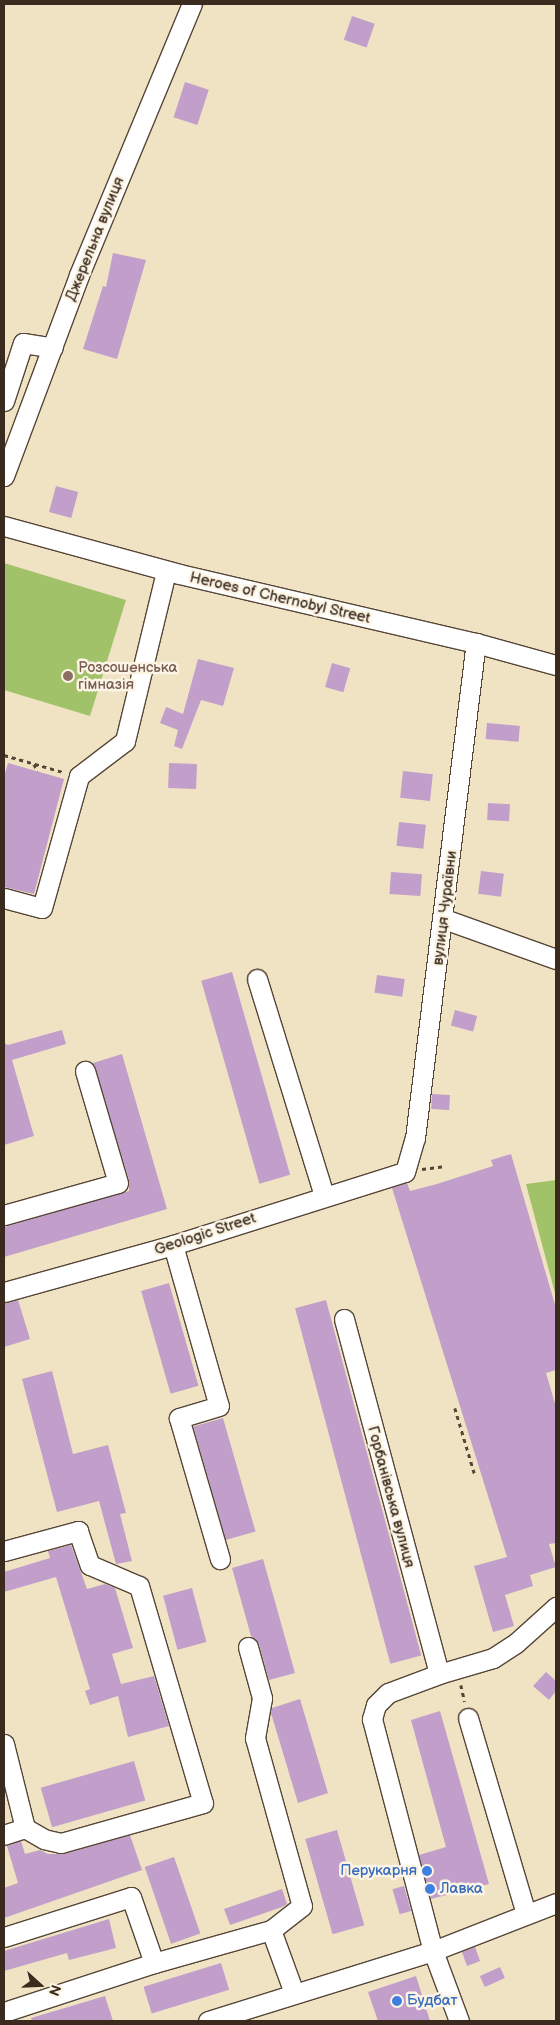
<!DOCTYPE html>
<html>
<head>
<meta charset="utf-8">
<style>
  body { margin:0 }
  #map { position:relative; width:560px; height:2025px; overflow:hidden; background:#f0e3c4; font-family:"Balsamiq Sans",sans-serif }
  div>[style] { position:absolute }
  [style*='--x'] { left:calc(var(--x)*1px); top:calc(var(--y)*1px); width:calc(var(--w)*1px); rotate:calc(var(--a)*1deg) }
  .green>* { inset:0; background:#a2c26a }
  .building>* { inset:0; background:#c19fca; transform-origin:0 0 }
  .path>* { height:2.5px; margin-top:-1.25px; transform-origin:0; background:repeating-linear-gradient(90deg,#564637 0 4px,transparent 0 8px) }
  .roads { filter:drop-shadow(1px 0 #564637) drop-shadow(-1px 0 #564637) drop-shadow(0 1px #564637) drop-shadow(0 -1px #564637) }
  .minor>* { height:19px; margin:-9.5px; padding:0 9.5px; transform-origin:9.5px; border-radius:9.5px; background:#fff }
  .dots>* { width:14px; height:14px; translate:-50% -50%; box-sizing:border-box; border:2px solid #fcf5e5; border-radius:50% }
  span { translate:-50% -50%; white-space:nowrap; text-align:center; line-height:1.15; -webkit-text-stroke:5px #fcf5e5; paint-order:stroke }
  .street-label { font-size:15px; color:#3b2a1e }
  .education-label { font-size:15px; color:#785e54 }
  .left { translate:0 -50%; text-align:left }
  .shop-label { font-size:15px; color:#366cbe }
  .right { translate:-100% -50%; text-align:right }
  .frame { position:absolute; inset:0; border:5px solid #3b2a1e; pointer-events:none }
  .north { position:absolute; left:15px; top:1960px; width:50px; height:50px; -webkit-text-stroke:4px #fcf5e5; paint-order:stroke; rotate:110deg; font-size:14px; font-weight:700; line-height:20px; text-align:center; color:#3b2a1e }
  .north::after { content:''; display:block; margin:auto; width:18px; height:22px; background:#3b2a1e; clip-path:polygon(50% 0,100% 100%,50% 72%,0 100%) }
</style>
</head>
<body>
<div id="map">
  <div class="green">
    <i style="clip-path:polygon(4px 563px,126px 600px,90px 716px,4px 690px)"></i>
    <i style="clip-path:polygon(556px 1180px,556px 1297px,526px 1184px)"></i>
  </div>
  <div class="building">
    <i style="left:352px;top:16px;width:24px;height:25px;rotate:19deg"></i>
    <i style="left:185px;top:82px;width:25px;height:37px;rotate:18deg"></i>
    <i style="clip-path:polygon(113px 253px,146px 260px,117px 359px,83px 349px,103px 286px,106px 287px)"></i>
    <i style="left:56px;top:486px;width:23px;height:27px;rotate:15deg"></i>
    <i style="clip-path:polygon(198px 659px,234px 668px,223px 706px,201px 700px,182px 749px,174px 746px,178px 730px,160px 723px,166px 707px,183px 714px)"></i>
    <i style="left:332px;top:663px;width:19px;height:25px;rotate:16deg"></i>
    <i style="left:487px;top:723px;width:33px;height:16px;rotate:5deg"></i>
    <i style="clip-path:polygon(8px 763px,64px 779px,34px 894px,4px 887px,4px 777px)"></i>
    <i style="left:169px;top:763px;width:28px;height:25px;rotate:2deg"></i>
    <i style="left:403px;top:771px;width:30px;height:27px;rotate:6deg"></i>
    <i style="left:488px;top:803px;width:22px;height:17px;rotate:3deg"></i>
    <i style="left:399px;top:822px;width:27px;height:24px;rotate:6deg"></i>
    <i style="left:481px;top:871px;width:23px;height:23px;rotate:7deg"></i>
    <i style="left:391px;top:872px;width:31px;height:22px;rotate:4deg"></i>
    <i style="left:232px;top:972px;width:211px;height:32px;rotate:74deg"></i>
    <i style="left:377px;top:975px;width:28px;height:18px;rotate:8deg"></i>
    <i style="left:455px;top:1010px;width:23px;height:16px;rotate:15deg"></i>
    <i style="clip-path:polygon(62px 1030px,66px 1044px,12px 1060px,34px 1136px,4px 1145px,4px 1043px,8px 1045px)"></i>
    <i style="clip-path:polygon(122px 1054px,167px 1209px,4px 1257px,4px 1227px,129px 1191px,129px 1180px,93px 1063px)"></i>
    <i style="left:432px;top:1094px;width:18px;height:15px;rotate:3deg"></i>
    <i style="clip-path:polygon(511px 1154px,556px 1308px,556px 1370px,546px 1373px,556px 1407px,556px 1543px,549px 1544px,556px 1567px,530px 1575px,533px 1586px,505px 1595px,514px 1626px,493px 1632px,474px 1566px,507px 1557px,392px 1188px,407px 1183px,410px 1191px,437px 1184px,493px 1166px,491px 1160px)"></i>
    <i style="left:169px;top:1283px;width:107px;height:29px;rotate:74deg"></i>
    <i style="clip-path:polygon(18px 1300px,30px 1339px,4px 1347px,4px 1304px)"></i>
    <i style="left:326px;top:1300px;width:368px;height:32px;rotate:75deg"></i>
    <i style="clip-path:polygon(52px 1371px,73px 1454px,108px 1445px,126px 1513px,120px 1514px,132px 1561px,116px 1564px,99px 1501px,57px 1512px,22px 1379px)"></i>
    <i style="left:223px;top:1418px;width:118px;height:31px;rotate:74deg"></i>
    <i style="clip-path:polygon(71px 1545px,87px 1589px,105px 1584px,115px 1588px,133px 1648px,112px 1654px,121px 1684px,154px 1676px,169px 1726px,128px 1737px,118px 1696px,90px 1705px,85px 1691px,90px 1689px,56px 1577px,4px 1592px,4px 1572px,50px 1558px,48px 1551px)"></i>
    <i style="clip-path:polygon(263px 1559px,295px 1673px,269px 1680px,259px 1644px,251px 1636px,232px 1568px)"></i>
    <i style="left:192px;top:1588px;width:56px;height:30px;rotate:75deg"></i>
    <i style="clip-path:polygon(546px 1672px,556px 1681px,556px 1691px,549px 1700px,533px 1686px)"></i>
    <i style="clip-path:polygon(300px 1699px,328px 1793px,298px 1803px,271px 1713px,272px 1708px)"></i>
    <i style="clip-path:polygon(440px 1711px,489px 1884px,431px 1899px,419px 1855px,446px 1847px,411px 1720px)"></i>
    <i style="left:134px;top:1761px;width:41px;height:97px;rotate:74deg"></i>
    <i style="left:337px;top:1830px;width:99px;height:33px;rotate:74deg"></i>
    <i style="clip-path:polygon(130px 1835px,142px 1870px,4px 1918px,4px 1888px,18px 1883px,7px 1846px,21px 1841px,25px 1854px,40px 1850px,48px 1854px,64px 1854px)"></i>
    <i style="left:174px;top:1857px;width:81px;height:31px;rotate:71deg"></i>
    <i style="left:404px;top:1886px;width:26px;height:12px;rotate:74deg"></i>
    <i style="clip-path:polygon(282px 1889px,287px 1904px,282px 1907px,230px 1925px,224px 1909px)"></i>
    <i style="clip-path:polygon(109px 1919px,116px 1948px,69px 1960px,67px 1953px,4px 1971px,4px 1951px)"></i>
    <i style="left:475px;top:1947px;width:15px;height:14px;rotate:70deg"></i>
    <i style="left:221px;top:1963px;width:28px;height:81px;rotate:73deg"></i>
    <i style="left:500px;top:1967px;width:12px;height:22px;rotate:66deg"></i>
    <i style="clip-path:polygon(416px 1976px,430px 2021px,378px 2021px,368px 1992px)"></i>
    <i style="clip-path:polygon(105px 1996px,113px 2021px,32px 2021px,31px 2018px)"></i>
  </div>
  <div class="path">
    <i style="--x:4;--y:755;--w:61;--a:16.1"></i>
    <i style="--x:34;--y:764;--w:8;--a:60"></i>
    <i style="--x:422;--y:1169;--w:24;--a:-7"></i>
    <i style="--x:455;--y:1408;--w:70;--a:73.4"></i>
    <i style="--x:461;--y:1685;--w:17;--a:77"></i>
  </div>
  <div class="roads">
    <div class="minor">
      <i style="--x:4;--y:401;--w:61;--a:-71.9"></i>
      <i style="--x:23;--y:343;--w:30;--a:9"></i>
      <i style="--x:4;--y:476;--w:215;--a:-69.5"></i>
      <i style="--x:79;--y:275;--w:294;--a:-67.4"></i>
      <i style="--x:4;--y:526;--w:181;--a:15.3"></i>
      <i style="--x:179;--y:574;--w:305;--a:13.1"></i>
      <i style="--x:476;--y:643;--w:83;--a:15.4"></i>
      <i style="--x:4;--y:898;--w:39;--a:15"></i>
      <i style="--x:42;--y:908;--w:137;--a:-74.3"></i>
      <i style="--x:79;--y:776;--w:58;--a:-37.3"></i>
      <i style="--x:125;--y:741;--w:175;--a:-76.4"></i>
      <i style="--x:444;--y:919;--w:119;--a:19.7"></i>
      <i style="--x:257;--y:979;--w:227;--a:72.8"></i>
      <i style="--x:4;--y:1215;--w:118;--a:-15.7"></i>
      <i style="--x:118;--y:1183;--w:117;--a:-106.4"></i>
      <i style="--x:173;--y:1245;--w:167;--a:74.1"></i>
      <i style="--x:219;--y:1406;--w:42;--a:163.3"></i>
      <i style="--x:179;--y:1418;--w:147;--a:73.8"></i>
      <i style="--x:4;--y:1292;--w:175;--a:-15.5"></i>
      <i style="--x:173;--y:1245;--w:243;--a:-17.5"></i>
      <i style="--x:405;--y:1172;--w:35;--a:-74"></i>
      <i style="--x:415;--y:1138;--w:499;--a:-83"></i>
      <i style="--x:344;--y:1319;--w:367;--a:75"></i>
      <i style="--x:439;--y:1674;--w:54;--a:159.6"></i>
      <i style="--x:388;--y:1693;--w:17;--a:135"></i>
      <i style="--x:376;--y:1705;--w:15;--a:106"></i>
      <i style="--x:372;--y:1719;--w:240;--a:75.3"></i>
      <i style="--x:433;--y:1951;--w:75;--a:69.6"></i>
      <i style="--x:4;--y:1551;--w:77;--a:-15.1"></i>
      <i style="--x:78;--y:1531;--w:36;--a:71"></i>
      <i style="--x:90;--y:1565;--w:53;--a:23.2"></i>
      <i style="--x:139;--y:1586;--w:226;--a:73.6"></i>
      <i style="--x:203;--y:1803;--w:148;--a:164.3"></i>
      <i style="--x:61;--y:1843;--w:17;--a:-167"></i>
      <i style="--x:44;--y:1839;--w:22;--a:-150"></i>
      <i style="--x:248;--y:1647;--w:53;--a:74.6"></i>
      <i style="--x:262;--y:1698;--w:41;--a:99.9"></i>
      <i style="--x:255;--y:1738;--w:174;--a:74.4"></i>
      <i style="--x:302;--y:1906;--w:39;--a:142"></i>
      <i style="--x:271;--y:1930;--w:67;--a:69.9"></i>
      <i style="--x:439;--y:1674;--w:56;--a:-16.5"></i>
      <i style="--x:493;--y:1658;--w:27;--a:-33"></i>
      <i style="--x:516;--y:1643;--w:54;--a:-42"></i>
      <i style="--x:468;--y:1718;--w:204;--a:73.5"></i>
      <i style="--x:4;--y:1744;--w:87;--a:76"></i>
      <i style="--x:25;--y:1828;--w:22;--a:162"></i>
      <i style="--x:4;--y:1937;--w:133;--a:-17.5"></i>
      <i style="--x:131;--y:1897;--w:70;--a:70.8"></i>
      <i style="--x:4;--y:2012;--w:158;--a:-18.1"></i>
      <i style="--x:154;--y:1963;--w:122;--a:-15.8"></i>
      <i style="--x:208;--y:2021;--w:236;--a:-17.3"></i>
      <i style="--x:433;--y:1951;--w:132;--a:-21.3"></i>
    </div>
  </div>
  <div class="dots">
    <i style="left:68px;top:676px;background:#8d6e63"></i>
    <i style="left:427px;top:1871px;background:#3f7fe0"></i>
    <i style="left:430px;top:1889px;background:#3f7fe0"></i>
    <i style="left:397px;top:2001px;background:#3f7fe0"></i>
  </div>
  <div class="street-label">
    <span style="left:95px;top:239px;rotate:-68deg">Джерельна вулиця</span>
    <span style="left:280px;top:598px;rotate:13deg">Heroes of Chernobyl Street</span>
    <span style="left:445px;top:908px;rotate:-83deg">вулиця Чураївни</span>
    <span style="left:205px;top:1234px;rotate:-18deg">Geologic Street</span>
    <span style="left:391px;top:1497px;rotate:75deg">Горбанівська вулиця</span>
  </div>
  <div class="education-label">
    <span class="left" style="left:78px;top:676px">Розсошенська<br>гімназія</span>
  </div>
  <div class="shop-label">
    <span class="right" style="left:417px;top:1871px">Перукарня</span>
    <span class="left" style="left:440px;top:1889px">Лавка</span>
    <span class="left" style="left:407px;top:2001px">Будбат</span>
  </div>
  <div class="frame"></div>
  <div class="north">N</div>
</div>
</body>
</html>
